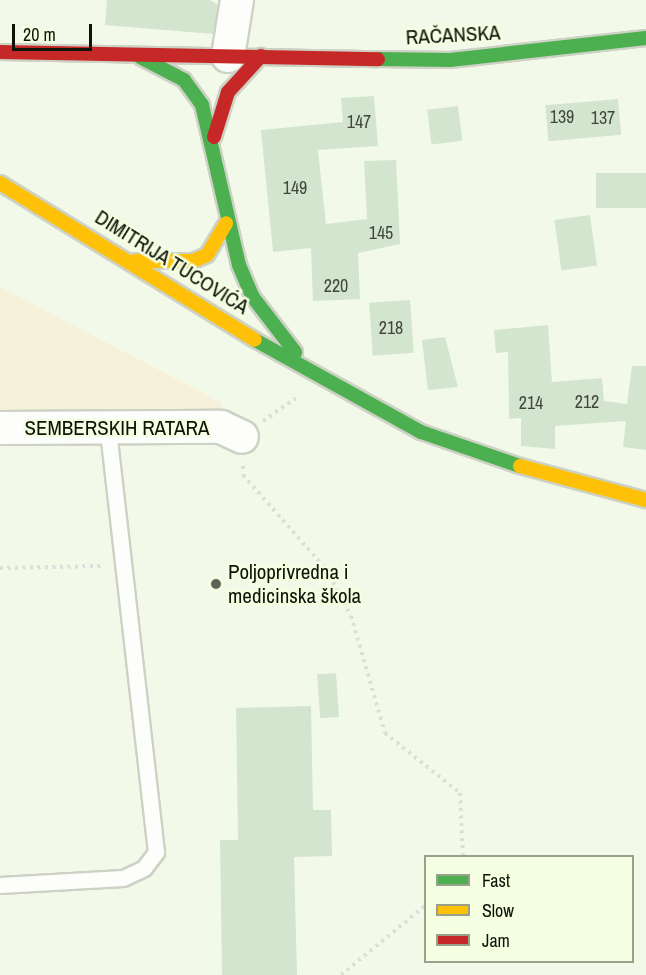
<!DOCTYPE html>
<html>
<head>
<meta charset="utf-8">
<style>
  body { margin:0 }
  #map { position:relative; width:646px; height:975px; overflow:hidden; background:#f3f9e8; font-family:"Archivo Narrow",sans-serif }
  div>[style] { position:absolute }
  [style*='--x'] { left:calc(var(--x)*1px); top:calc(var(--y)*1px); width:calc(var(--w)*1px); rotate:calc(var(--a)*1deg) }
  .green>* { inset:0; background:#f6f1da }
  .building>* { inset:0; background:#d4e5cf; transform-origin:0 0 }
  .path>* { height:4px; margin-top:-2px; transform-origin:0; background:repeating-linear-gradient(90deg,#dcded9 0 3px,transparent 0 7.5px) }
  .roads { filter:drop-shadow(2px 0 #cdd2c4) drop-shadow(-2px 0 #cdd2c4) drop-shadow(0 2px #cdd2c4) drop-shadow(0 -2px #cdd2c4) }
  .lane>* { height:15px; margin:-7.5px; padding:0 7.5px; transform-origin:7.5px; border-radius:7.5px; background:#fdfefc }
  .street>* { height:32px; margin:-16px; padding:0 16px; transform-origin:16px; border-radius:16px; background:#fdfefc }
  .fast>* { height:14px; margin:-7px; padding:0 7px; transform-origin:7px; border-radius:7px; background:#4caf50 }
  .slow>* { height:14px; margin:-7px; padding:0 7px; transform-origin:7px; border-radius:7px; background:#ffc107 }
  .jam>* { height:14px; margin:-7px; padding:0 7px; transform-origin:7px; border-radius:7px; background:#c62828 }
  .dots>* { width:16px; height:16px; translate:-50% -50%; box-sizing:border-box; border:3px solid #f4ffe2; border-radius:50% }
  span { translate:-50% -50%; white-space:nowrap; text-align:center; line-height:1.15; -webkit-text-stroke:5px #f4ffe2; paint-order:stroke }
  .number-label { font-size:18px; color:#41483a }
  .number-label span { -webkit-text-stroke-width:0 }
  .street-label { font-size:21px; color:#101408 }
  .poi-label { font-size:21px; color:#101408 }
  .left { translate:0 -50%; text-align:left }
  .legend { position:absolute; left:424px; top:855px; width:210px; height:108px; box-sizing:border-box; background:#f4ffe2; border:2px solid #99a18b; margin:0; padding:8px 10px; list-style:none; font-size:18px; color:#101408 }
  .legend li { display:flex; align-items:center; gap:12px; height:30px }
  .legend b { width:30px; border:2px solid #99a18b }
  .scale { position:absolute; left:12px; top:24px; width:80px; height:27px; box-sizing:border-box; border:3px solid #101408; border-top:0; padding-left:8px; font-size:18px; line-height:21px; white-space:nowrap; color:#101408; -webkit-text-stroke:4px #f4ffe2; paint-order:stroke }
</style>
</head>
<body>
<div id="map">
  <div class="green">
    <i style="clip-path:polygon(0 287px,222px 403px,214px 442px,0 444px)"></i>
  </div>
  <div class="building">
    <i style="clip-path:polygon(107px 0,210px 0,218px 5px,213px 34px,105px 25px)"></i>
    <i style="clip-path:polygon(374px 96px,378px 146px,318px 150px,326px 224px,367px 219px,364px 161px,396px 160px,400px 244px,358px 253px,360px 299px,313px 301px,311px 248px,273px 252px,261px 130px,343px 122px,341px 98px)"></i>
    <i style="left:618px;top:99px;width:36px;height:73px;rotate:85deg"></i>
    <i style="left:458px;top:106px;width:35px;height:31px;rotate:83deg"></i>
    <i style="left:646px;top:173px;width:35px;height:50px;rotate:90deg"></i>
    <i style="left:590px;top:215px;width:51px;height:36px;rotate:82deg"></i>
    <i style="left:410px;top:300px;width:53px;height:41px;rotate:86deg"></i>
    <i style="clip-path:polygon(548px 325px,552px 382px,602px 378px,604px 401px,627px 404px,632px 366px,646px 366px,646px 450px,623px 447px,626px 421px,555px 426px,555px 449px,521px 446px,521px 418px,509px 419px,508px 352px,496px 353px,494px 330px)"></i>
    <i style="clip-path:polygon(445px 337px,458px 387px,428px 390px,422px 340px)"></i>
    <i style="left:336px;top:673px;width:44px;height:19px;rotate:86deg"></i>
    <i style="clip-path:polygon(311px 706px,313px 810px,331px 810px,332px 856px,294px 857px,297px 975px,222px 975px,220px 840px,238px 840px,236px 708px)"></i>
  </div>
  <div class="path">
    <i style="--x:263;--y:421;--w:40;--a:-34.9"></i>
    <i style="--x:243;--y:466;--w:9;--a:90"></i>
    <i style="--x:243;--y:475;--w:125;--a:48.6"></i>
    <i style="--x:326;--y:569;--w:53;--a:62"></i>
    <i style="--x:351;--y:616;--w:122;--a:73.8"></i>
    <i style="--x:385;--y:733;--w:96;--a:38.7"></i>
    <i style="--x:460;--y:793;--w:63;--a:87.3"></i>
    <i style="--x:0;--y:568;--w:104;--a:-1.1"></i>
    <i style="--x:341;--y:975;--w:110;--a:-39.5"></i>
  </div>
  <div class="roads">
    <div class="lane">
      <i style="--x:0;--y:885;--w:123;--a:-3.3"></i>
      <i style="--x:123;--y:878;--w:23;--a:-25"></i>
      <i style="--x:144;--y:868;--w:20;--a:-53"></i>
      <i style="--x:156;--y:852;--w:426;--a:-96.5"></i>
    </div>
    <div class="street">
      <i style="--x:228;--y:56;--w:57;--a:-80.9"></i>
      <i style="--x:0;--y:428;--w:221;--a:-0.3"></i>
      <i style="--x:221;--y:427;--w:23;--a:25"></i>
    </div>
    <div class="fast">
      <i style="--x:140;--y:57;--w:50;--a:27.6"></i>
      <i style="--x:184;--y:80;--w:31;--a:54"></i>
      <i style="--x:202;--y:105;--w:164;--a:77"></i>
      <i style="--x:239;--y:265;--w:34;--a:67"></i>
      <i style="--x:252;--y:296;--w:71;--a:52.5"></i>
      <i style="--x:378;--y:59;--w:72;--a:0.8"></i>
      <i style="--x:450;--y:60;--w:197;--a:-6.4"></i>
      <i style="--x:255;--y:340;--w:190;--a:29"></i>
      <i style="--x:421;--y:432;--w:105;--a:19"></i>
    </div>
    <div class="slow">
      <i style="--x:0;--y:183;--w:299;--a:31.6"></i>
      <i style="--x:135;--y:261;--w:58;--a:0"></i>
      <i style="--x:193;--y:261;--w:15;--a:-23"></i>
      <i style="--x:207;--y:255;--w:37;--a:-59"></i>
      <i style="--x:520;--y:466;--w:131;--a:15.1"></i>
    </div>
    <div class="jam">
      <i style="--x:0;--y:52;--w:378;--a:1.1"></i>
      <i style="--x:214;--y:137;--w:47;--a:-72.7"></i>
      <i style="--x:228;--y:92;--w:49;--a:-47.5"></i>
    </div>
  </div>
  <div class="dots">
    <i style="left:216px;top:584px;background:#5f6456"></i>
  </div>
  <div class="number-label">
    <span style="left:562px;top:117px">139</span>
    <span style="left:603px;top:118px">137</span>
    <span style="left:359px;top:122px">147</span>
    <span style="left:295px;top:188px">149</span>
    <span style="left:381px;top:233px">145</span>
    <span style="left:336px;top:286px">220</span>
    <span style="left:391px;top:328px">218</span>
    <span style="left:587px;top:402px">212</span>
    <span style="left:531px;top:403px">214</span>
  </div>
  <div class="street-label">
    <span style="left:453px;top:35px;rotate:-3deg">RAČANSKA</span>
    <span style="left:172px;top:262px;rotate:32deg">DIMITRIJA TUCOVIĆA</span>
    <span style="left:117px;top:428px">SEMBERSKIH RATARA</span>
  </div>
  <div class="poi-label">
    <span class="left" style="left:228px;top:584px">Poljoprivredna i<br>medicinska škola</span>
  </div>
  <ul class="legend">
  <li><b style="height:8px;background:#4caf50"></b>Fast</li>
  <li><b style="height:8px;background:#ffc107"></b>Slow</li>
  <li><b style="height:8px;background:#c62828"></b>Jam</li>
  </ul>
  <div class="scale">20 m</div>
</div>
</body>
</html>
